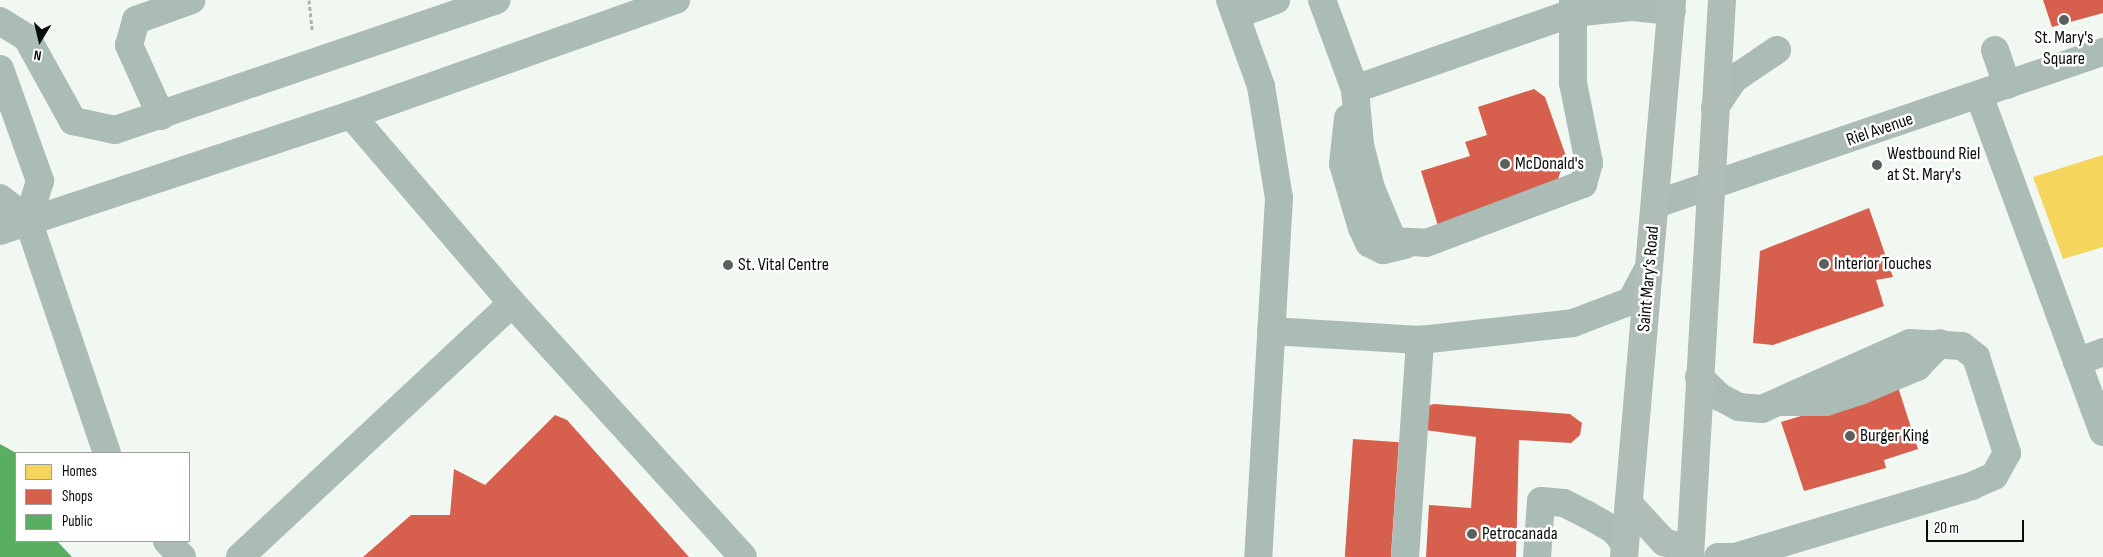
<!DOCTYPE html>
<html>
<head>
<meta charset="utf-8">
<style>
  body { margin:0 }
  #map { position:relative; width:2103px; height:557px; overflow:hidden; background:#f1f7f1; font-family:"Sofia Sans Condensed",sans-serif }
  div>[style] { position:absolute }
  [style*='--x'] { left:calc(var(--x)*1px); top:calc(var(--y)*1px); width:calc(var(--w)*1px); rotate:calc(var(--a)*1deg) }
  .homes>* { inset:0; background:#f6d55c }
  .shops>* { inset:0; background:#d6604d; transform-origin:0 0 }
  .public>* { inset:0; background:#5aae61 }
  .path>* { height:3px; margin-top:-1.5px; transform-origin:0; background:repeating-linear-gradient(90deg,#abb6b0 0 4px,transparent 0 6.5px) }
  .minor>* { height:28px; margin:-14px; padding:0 14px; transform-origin:14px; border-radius:14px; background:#abbbb5 }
  .major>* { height:28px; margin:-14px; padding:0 14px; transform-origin:14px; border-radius:14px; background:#b0bdb7 }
  .dots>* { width:14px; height:14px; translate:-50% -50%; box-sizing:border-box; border:2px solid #fff; border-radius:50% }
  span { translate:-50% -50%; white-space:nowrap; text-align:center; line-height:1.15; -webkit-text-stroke:5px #fff; paint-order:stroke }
  .poi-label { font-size:18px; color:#0a0e0b }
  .left { translate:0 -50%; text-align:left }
  .street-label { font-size:18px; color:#0a0e0b }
  .legend { position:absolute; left:15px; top:452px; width:175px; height:90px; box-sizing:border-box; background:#fff; border:1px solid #9d9f9d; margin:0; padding:6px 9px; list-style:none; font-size:15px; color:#0a0e0b }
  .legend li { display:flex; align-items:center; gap:10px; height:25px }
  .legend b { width:25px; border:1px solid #9d9f9d }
  .north { position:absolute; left:15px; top:15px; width:50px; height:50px; -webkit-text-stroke:4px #fff; paint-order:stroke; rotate:189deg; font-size:14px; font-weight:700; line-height:20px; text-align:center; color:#0a0e0b }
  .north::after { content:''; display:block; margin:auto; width:18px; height:22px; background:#0a0e0b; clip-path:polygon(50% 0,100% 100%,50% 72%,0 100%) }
  .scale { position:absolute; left:1926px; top:520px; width:98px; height:22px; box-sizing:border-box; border:2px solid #0a0e0b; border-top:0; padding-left:6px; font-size:15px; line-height:18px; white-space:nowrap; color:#0a0e0b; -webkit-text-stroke:4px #fff; paint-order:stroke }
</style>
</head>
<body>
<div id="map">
  <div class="homes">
    <i style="clip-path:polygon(2103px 155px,2103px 247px,2063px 259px,2033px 177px)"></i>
  </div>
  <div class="shops">
    <i style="clip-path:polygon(2043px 0,2103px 0,2103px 13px,2052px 27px)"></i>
    <i style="clip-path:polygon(1534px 89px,1545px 97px,1566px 156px,1556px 185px,1439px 229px,1421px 171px,1470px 156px,1465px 142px,1487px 135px,1478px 107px)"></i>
    <i style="clip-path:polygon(1869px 208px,1893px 277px,1876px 280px,1884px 306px,1773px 345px,1753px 343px,1760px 251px)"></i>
    <i style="clip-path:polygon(1898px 387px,1918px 449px,1884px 460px,1886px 468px,1804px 491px,1781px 422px)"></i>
    <i style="clip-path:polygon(1434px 404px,1570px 414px,1582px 423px,1580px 435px,1571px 443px,1519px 440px,1516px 557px,1426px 557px,1429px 505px,1471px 508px,1476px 437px,1425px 430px,1427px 406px)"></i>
    <i style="clip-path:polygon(555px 415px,567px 420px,689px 557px,363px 557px,411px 515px,450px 515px,454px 469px,485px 485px)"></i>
    <i style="left:1353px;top:439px;width:46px;height:118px;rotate:4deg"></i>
  </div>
  <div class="public">
    <i style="clip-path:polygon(0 444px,16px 453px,16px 541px,57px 541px,72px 557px,0 557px)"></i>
  </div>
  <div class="path">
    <i style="--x:309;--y:0;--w:30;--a:84"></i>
  </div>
  <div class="minor">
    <i style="--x:1230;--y:0;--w:91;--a:70.2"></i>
    <i style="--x:1261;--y:86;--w:113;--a:80.9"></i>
    <i style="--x:1279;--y:198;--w:360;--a:93.3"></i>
    <i style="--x:1322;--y:0;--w:95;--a:69.7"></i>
    <i style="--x:1355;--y:89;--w:230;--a:-19.3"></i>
    <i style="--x:1572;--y:13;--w:60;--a:-5.7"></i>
    <i style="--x:1632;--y:7;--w:40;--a:5.7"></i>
    <i style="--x:1236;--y:15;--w:43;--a:-20.6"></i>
    <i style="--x:0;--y:21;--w:32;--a:32"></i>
    <i style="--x:27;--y:38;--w:95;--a:61"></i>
    <i style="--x:73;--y:121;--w:43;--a:12.1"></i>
    <i style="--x:115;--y:130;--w:403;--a:-18.8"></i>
    <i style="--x:1995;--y:50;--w:37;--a:71"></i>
    <i style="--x:0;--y:69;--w:119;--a:70.3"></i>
    <i style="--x:40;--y:181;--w:41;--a:107.1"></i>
    <i style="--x:1355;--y:89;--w:56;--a:84.9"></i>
    <i style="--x:1360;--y:145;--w:44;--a:75.7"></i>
    <i style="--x:1371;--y:188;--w:57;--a:67.5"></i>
    <i style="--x:1393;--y:241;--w:33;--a:3"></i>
    <i style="--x:1426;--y:243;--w:168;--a:-20.6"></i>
    <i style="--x:1583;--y:184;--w:22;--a:-74"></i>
    <i style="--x:1589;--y:163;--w:82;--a:-101.3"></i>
    <i style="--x:1573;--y:83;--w:83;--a:-90"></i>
    <i style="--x:1979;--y:95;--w:359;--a:69.8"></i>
    <i style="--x:1715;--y:107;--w:34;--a:-56"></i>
    <i style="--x:1734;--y:79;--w:52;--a:-34"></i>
    <i style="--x:351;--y:115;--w:248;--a:49.4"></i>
    <i style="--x:512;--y:303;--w:343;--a:47.7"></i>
    <i style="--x:161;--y:116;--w:78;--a:-114.3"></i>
    <i style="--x:129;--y:45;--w:26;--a:-74"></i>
    <i style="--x:136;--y:20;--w:59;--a:-19.7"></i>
    <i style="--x:1348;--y:118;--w:46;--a:96.2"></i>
    <i style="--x:1343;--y:164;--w:67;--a:73.5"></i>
    <i style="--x:1362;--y:228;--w:17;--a:65"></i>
    <i style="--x:1369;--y:243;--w:16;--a:27"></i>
    <i style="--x:1383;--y:250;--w:23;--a:-13"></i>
    <i style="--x:0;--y:198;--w:36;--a:38"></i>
    <i style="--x:28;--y:220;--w:246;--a:71.3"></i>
    <i style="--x:1656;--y:204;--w:472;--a:-18.8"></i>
    <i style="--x:0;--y:231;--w:370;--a:-18.3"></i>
    <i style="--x:351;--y:115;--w:345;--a:-19.5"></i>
    <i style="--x:1271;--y:331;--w:149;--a:3.5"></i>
    <i style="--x:1420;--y:340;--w:154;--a:-6.3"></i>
    <i style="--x:1573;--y:323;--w:62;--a:-20.8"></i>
    <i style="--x:1631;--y:301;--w:38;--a:-62"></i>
    <i style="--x:2077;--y:362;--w:28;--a:-21"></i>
    <i style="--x:1699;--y:377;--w:29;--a:44"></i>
    <i style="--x:1720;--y:397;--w:21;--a:28"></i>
    <i style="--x:1739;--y:407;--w:23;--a:5"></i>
    <i style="--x:1762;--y:409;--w:162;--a:-24"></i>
    <i style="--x:1910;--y:343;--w:52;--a:3.3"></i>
    <i style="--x:1962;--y:346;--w:18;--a:38"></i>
    <i style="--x:1976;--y:357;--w:101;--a:72.1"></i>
    <i style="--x:2007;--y:453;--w:26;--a:119"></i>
    <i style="--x:1994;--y:476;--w:24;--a:156"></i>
    <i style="--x:1972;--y:486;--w:247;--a:163.3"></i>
    <i style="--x:1735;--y:557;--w:17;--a:180"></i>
    <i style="--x:1784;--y:402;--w:42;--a:0"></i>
    <i style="--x:1826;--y:402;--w:38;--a:-18"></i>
    <i style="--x:1862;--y:390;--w:60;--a:-22.7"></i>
    <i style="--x:1917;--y:367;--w:33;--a:-46"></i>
    <i style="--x:167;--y:541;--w:22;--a:47"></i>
    <i style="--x:240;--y:557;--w:372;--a:-43"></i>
    <i style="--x:1405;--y:557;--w:218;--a:-86"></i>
    <i style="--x:1537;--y:557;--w:56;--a:-85.9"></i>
    <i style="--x:1541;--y:501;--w:23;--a:5"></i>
    <i style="--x:1564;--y:503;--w:25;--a:27"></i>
    <i style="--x:1586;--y:514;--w:32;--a:30"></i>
    <i style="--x:1614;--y:530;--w:18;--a:52"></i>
  </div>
  <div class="major">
    <i style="--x:1629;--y:504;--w:52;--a:47.4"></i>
    <i style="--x:1664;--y:542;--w:27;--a:17"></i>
    <i style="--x:1624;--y:557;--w:559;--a:-85.07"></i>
    <i style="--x:1690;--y:557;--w:558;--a:-86.71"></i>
  </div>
  <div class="dots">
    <i style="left:2064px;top:20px;background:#5b605c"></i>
    <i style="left:1505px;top:164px;background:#5b605c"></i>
    <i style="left:1877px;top:165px;background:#5b605c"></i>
    <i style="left:1824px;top:264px;background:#5b605c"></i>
    <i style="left:728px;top:265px;background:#5b605c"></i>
    <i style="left:1850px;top:436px;background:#5b605c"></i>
    <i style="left:1472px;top:534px;background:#5b605c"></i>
  </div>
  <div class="poi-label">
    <span style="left:2064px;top:49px">St. Mary's<br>Square</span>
    <span class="left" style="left:1887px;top:165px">Westbound Riel<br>at St. Mary's</span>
    <span class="left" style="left:1515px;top:164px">McDonald's</span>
    <span class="left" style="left:1834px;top:264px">Interior Touches</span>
    <span class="left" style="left:738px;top:265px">St. Vital Centre</span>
    <span class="left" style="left:1860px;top:436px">Burger King</span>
    <span class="left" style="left:1482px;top:534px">Petrocanada</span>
  </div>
  <div class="street-label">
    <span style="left:1880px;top:130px;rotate:-19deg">Riel Avenue</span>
    <span style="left:1649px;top:279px;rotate:-85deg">Saint Mary’s Road</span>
  </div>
  <ul class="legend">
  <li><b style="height:14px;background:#f6d55c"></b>Homes</li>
  <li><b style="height:14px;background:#d6604d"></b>Shops</li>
  <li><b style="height:14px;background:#5aae61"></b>Public</li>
  </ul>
  <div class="north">N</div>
  <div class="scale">20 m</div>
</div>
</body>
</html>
